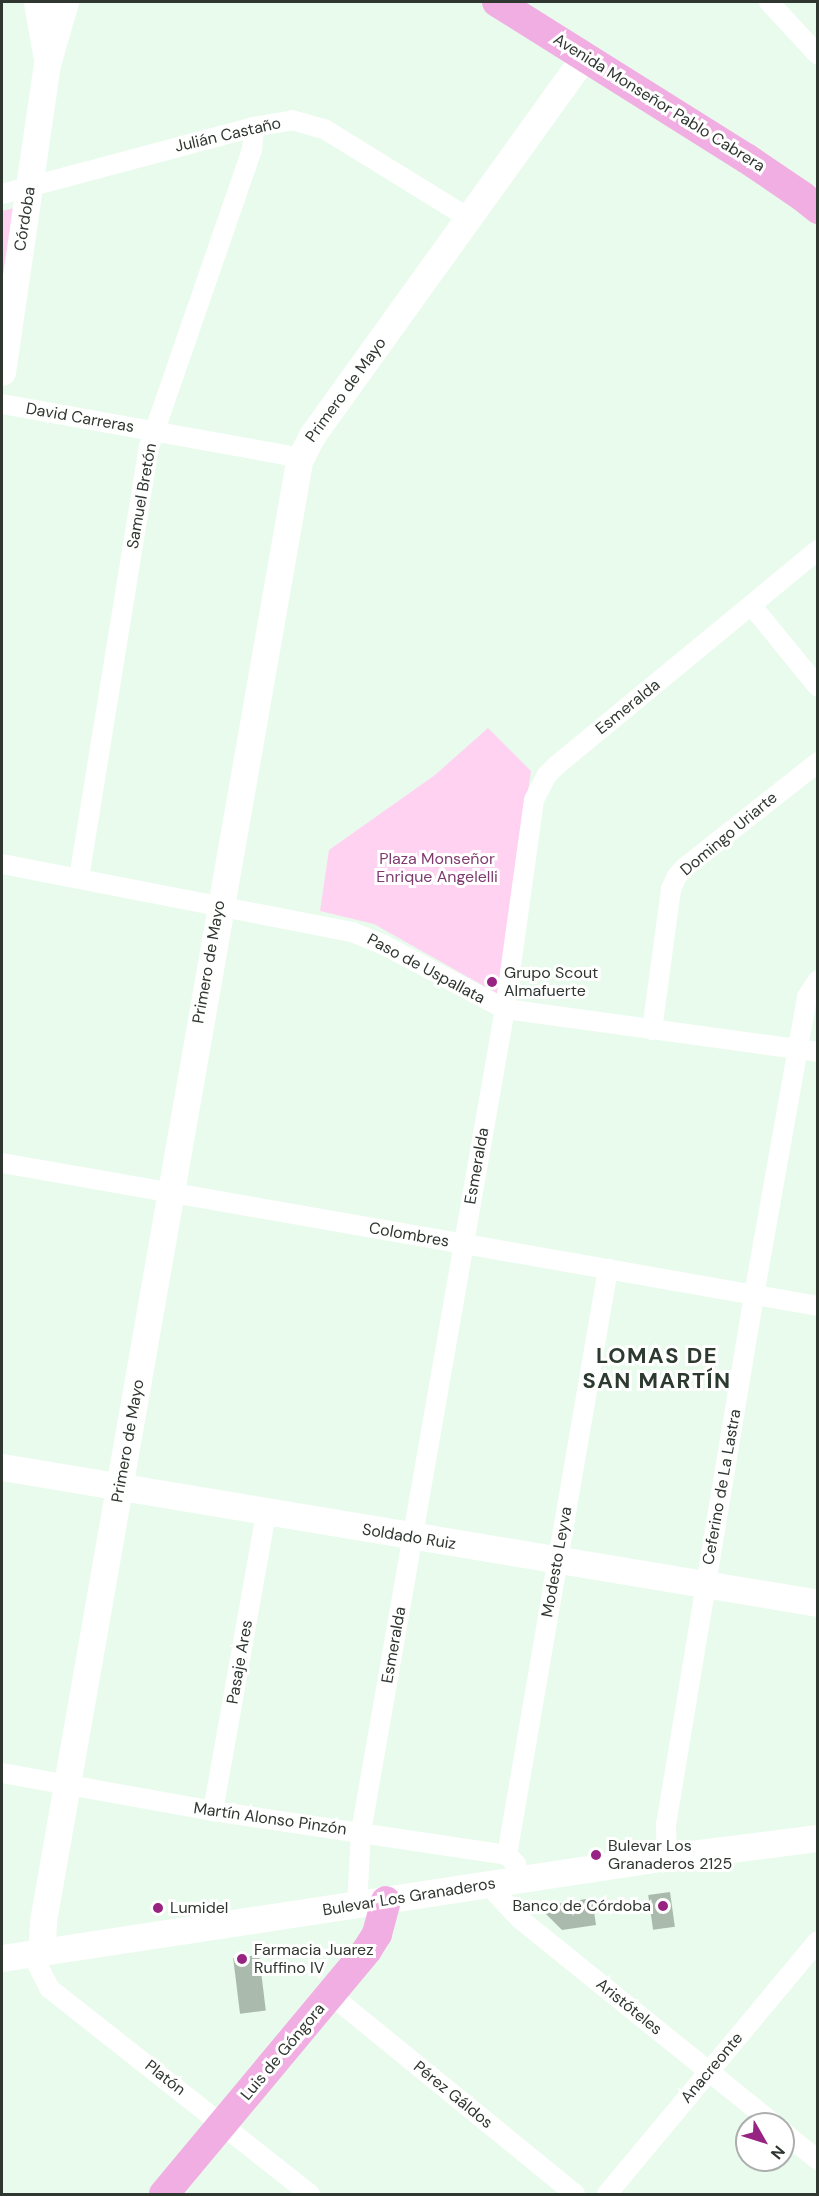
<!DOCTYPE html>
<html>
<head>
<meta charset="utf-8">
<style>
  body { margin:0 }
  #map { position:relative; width:819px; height:2196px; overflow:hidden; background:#e9fbed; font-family:"DM Sans",sans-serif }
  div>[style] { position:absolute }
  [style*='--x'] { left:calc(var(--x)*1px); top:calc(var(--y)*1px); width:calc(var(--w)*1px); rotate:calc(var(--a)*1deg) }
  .green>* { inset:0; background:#ffd2f2 }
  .building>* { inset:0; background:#aabbad; transform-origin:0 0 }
  .street>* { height:20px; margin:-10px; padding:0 10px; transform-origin:10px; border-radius:10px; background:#fff }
  .secondary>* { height:27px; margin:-13.5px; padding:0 13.5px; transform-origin:13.5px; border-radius:13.5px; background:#fff }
  .primary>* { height:30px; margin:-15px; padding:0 15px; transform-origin:15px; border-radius:15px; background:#f1aee2 }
  .dots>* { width:16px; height:16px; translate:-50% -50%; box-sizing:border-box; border:3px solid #fff; border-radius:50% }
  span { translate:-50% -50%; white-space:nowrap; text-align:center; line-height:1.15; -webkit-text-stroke:6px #fff; paint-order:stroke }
  .street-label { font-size:16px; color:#303731 }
  .park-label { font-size:16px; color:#7e3b6f }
  .poi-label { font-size:16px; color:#303731 }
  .left { translate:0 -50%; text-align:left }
  .right { translate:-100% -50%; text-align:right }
  .district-label { font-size:22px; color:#2c3a2f; font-weight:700; letter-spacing:1.5px }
  .frame { position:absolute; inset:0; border:3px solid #303731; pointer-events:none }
  .north { position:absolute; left:735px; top:2112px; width:60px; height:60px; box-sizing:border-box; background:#fff; border:2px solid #acafad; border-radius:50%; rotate:129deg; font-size:16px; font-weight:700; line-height:24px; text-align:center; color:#303731 }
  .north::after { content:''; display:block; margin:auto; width:21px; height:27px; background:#972482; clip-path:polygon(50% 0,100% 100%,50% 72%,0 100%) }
</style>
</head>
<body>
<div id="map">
  <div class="green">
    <i style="clip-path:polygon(14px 208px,2px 290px,2px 211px)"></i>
    <i style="clip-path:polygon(488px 728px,531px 771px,498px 994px,374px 924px,320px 911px,329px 850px,435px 775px)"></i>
  </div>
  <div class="building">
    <i style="left:670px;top:1892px;width:35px;height:22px;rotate:82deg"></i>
    <i style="clip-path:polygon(592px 1898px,596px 1925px,562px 1930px,539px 1907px)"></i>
    <i style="left:259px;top:1955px;width:56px;height:26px;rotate:83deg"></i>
  </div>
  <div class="street">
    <i style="--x:769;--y:2;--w:72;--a:47.2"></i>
    <i style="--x:2;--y:194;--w:261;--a:-14.9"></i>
    <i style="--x:254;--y:127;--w:39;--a:-10"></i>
    <i style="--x:292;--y:120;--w:35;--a:16"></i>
    <i style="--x:326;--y:130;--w:169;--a:31.7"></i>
    <i style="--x:2;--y:404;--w:289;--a:10.2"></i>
    <i style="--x:286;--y:455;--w:14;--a:25"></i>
    <i style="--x:752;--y:606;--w:104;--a:50.8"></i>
    <i style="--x:2;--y:864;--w:357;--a:11"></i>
    <i style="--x:352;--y:932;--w:35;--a:22"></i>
    <i style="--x:384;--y:945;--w:137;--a:27.9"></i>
    <i style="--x:505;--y:1009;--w:316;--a:7.8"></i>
    <i style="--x:79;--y:878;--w:437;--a:-80.8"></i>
    <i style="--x:149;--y:447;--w:314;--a:-70.9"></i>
    <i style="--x:252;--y:150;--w:23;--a:-85"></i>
    <i style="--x:652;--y:1030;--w:142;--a:-82.3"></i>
    <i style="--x:671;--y:889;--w:14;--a:-65"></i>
    <i style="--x:677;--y:876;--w:11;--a:-49"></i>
    <i style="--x:684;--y:868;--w:171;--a:-38.3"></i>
    <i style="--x:2;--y:1163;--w:828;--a:9.94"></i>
    <i style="--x:2;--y:1773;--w:214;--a:10.2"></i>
    <i style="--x:213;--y:1811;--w:297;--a:8.5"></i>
    <i style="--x:507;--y:1855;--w:13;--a:45"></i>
    <i style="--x:213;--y:1811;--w:304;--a:-79.9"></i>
    <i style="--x:507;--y:1855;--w:595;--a:-80.22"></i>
    <i style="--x:667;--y:1857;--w:32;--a:-92"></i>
    <i style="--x:666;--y:1825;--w:537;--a:-80.57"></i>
    <i style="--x:754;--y:1295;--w:303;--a:-79.9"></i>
    <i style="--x:807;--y:997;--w:20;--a:-57"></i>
    <i style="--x:488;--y:1885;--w:47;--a:46.7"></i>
    <i style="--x:520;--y:1919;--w:326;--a:38.9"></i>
    <i style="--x:357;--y:1906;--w:74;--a:-86.9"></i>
    <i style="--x:361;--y:1832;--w:836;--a:-80.08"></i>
    <i style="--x:505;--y:1009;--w:211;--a:-82.1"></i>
    <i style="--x:534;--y:800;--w:27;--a:-63"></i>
    <i style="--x:546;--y:776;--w:16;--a:-45"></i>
    <i style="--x:557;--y:765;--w:338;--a:-39.5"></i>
    <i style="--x:32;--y:1954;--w:38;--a:63"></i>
    <i style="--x:49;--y:1988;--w:333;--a:38.3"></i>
    <i style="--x:331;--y:1995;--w:315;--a:39.2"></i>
    <i style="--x:783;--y:2132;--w:45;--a:38.7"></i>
    <i style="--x:607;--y:2194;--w:329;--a:-50.2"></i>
  </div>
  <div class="secondary">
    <i style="--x:37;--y:2;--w:53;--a:80.2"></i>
    <i style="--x:2;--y:372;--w:311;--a:-81.7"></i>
    <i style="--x:47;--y:64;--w:65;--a:-73.8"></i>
    <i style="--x:2;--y:1467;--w:827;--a:9.46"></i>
    <i style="--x:41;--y:1952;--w:31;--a:-86"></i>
    <i style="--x:43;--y:1921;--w:1482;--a:-80.05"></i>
    <i style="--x:299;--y:461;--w:30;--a:-63"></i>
    <i style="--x:313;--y:434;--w:466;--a:-54.3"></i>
    <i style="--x:2;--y:1958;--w:673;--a:-8.64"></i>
    <i style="--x:667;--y:1857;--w:152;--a:-7.2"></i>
  </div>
  <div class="primary">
    <i style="--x:497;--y:2;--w:294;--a:32.1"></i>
    <i style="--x:746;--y:158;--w:68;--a:34.2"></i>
    <i style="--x:802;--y:196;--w:21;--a:39"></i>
    <i style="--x:164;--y:2194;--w:317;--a:-50.2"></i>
    <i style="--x:367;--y:1950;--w:19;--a:-58"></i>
    <i style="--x:377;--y:1934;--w:34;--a:-75"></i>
  </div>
  <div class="dots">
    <i style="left:492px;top:982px;background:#972482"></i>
    <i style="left:596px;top:1855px;background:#972482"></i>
    <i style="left:663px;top:1906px;background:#972482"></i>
    <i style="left:158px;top:1908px;background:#972482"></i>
    <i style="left:242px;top:1959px;background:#972482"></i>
  </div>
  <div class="street-label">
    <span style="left:659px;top:103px;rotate:32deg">Avenida Monseñor Pablo Cabrera</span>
    <span style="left:228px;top:135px;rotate:-13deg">Julián Castaño</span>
    <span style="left:25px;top:219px;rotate:-81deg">Córdoba</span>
    <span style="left:346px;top:390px;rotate:-54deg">Primero de Mayo</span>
    <span style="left:80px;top:418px;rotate:10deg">David Carreras</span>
    <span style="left:142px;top:496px;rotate:-80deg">Samuel Bretón</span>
    <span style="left:628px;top:707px;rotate:-39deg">Esmeralda</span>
    <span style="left:729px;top:834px;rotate:-40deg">Domingo Uriarte</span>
    <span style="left:209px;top:962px;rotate:-80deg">Primero de Mayo</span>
    <span style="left:426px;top:969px;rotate:28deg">Paso de Uspallata</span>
    <span style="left:477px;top:1166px;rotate:-80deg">Esmeralda</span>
    <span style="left:409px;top:1235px;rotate:10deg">Colombres</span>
    <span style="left:128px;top:1441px;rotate:-80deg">Primero de Mayo</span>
    <span style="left:722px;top:1487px;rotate:-80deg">Ceferino de La Lastra</span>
    <span style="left:409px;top:1537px;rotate:9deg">Soldado Ruiz</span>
    <span style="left:557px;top:1562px;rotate:-80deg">Modesto Leyva</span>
    <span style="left:394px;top:1645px;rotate:-80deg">Esmeralda</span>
    <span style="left:240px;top:1662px;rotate:-80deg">Pasaje Ares</span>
    <span style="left:270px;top:1819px;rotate:8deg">Martín Alonso Pinzón</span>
    <span style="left:409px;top:1897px;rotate:-9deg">Bulevar Los Granaderos</span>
    <span style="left:629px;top:2007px;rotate:39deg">Aristóteles</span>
    <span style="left:283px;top:2052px;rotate:-50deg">Luis de Góngora</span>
    <span style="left:712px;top:2068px;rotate:-50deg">Anacreonte</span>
    <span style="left:165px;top:2078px;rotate:38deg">Platón</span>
    <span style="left:453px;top:2095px;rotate:39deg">Pérez Gáldos</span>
  </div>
  <div class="park-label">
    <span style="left:437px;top:868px">Plaza Monseñor<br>Enrique Angelelli</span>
  </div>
  <div class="poi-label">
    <span class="left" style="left:504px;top:982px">Grupo Scout<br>Almafuerte</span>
    <span class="left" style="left:608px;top:1855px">Bulevar Los<br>Granaderos 2125</span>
    <span class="right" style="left:651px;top:1906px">Banco de Córdoba</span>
    <span class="left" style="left:170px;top:1908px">Lumidel</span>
    <span class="left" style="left:254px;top:1959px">Farmacia Juarez<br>Ruffino IV</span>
  </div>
  <div class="district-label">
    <span style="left:657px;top:1368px">LOMAS DE<br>SAN MARTÍN</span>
  </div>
  <div class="frame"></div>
  <div class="north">N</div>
</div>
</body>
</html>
